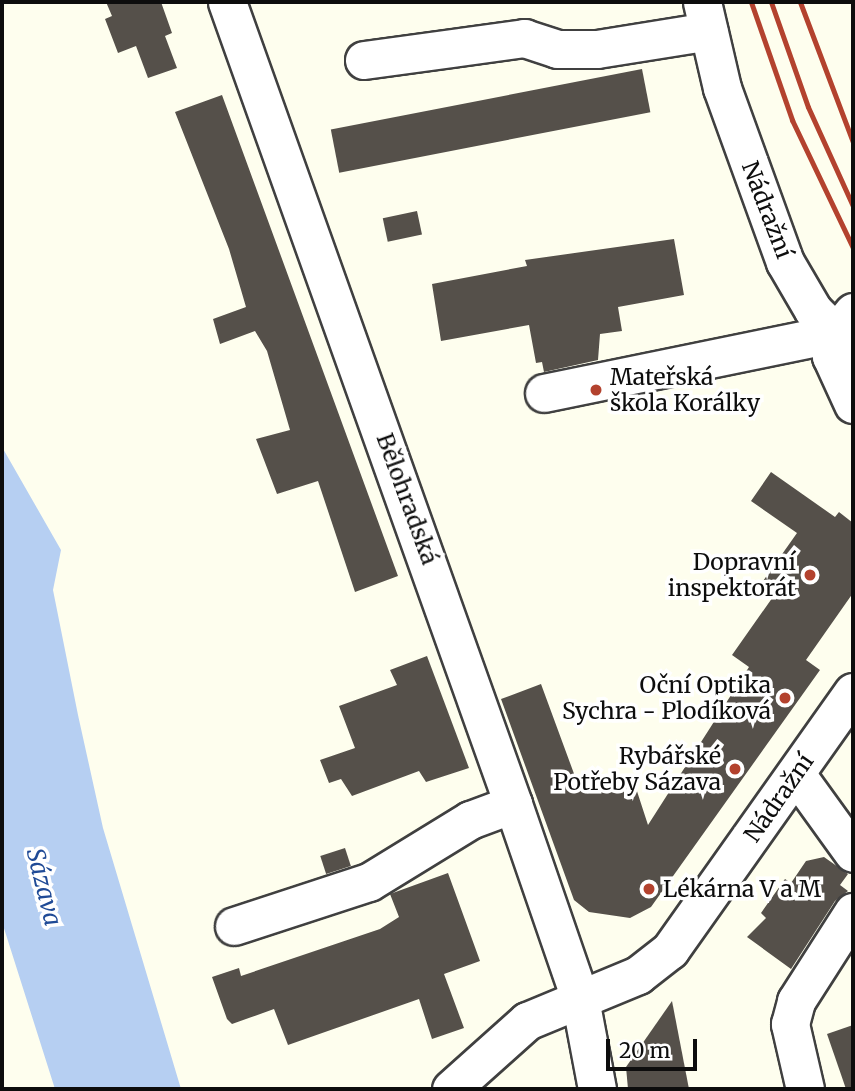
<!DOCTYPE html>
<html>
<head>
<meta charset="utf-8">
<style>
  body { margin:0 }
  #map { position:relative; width:855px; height:1091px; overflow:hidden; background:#fefeee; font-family:Merriweather,serif }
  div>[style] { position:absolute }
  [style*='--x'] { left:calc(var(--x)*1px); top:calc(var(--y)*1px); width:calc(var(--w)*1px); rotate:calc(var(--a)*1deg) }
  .water>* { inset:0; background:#b6cff2 }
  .building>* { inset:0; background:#55504a; transform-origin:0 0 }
  .roads { filter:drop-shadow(2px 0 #404040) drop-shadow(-2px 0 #404040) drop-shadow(0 2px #404040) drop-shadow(0 -2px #404040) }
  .minor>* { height:37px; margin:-18.5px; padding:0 18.5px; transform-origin:18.5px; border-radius:18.5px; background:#fff }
  .rail>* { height:5px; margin:-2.5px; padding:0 2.5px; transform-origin:2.5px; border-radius:2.5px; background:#b3422e }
  .dots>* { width:19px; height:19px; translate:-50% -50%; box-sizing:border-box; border:4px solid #fff; border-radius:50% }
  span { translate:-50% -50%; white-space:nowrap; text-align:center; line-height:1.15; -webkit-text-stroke:7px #fff; paint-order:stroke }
  .street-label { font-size:23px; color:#0d0d0d }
  .poi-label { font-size:23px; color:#0d0d0d }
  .left { translate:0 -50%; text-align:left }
  .right { translate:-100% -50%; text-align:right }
  .water-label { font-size:24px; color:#1f4a96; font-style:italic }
  .frame { position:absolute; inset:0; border:4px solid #0d0d0d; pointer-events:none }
  .scale { position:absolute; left:606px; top:1039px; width:91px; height:32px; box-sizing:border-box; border:4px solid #0d0d0d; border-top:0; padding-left:9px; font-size:21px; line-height:24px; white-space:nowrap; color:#0d0d0d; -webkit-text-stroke:5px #fff; paint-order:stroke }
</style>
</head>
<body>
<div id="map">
  <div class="water">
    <i style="clip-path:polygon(2px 447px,61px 550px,53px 590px,78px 715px,103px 828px,181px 1089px,55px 1089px,2px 922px)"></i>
  </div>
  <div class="building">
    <i style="clip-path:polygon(106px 2px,161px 2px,172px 33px,165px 36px,177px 68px,148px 78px,136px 46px,118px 53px,105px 19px,112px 16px)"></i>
    <i style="left:642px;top:69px;width:44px;height:317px;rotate:79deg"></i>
    <i style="clip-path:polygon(222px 95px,398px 576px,355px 592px,318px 481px,277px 494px,256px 439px,290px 430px,267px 351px,255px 331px,220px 344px,213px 319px,246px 307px,229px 249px,175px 112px)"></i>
    <i style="left:417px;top:211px;width:24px;height:35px;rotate:78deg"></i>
    <i style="clip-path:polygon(674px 239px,684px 295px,618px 307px,622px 331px,600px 334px,598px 360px,544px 372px,542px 362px,536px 363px,529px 325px,441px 341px,432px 284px,527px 266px,525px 260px)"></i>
    <i style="clip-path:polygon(771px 472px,835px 517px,839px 512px,853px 523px,853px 593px,806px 660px,820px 670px,651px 907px,630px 918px,589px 912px,574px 900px,501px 699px,541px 684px,580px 790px,613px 777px,617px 789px,634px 782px,648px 825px,749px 667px,732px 655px,775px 594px,761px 584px,797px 533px,751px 501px)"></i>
    <i style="clip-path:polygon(427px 656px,469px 768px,426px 782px,419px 771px,352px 796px,341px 779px,329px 783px,320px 760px,355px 748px,339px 706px,397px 685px,390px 670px)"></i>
    <i style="left:345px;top:848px;width:19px;height:26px;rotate:72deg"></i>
    <i style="clip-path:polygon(824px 857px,848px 874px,840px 885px,848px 891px,835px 901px,791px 969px,747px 937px,766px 918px,761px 913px,785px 879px,791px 883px,806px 861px)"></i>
    <i style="clip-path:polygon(448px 873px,480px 961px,444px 974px,464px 1028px,432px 1039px,419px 999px,288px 1045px,274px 1009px,232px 1024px,227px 1019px,212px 977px,239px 968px,241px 976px,380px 929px,399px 917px,390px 894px)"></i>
    <i style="clip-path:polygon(672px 1001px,689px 1089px,628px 1089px,626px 1067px)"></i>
    <i style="clip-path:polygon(853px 1025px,853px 1089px,846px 1089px,827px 1034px)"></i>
  </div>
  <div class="roads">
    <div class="minor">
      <i style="--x:227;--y:2;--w:851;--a:70.37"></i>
      <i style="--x:513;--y:804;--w:206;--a:71"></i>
      <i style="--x:580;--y:999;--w:92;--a:79.3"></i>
      <i style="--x:702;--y:2;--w:88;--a:76.9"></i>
      <i style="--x:722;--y:88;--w:185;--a:70.1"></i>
      <i style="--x:785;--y:262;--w:56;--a:59.7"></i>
      <i style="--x:813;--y:310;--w:33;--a:45"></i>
      <i style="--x:364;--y:60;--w:162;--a:-7.8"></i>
      <i style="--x:524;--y:38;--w:35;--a:18"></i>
      <i style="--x:557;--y:49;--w:40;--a:0"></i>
      <i style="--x:597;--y:49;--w:113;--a:-9.1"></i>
      <i style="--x:853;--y:312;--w:27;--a:129"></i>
      <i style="--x:836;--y:333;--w:24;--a:102"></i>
      <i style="--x:831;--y:356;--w:53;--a:65.4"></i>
      <i style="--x:544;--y:393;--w:298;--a:-11.6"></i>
      <i style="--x:796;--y:774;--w:97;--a:54.2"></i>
      <i style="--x:234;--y:926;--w:142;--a:-18.1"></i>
      <i style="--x:369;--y:882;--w:119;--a:-31.5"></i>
      <i style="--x:470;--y:820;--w:46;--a:-20.4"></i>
      <i style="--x:451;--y:1089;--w:102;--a:-41.8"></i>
      <i style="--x:527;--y:1021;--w:120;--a:-22.5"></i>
      <i style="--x:638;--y:975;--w:41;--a:-38"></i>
      <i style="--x:670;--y:950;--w:316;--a:-54.7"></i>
      <i style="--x:805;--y:1089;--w:67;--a:-103"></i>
      <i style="--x:790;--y:1024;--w:24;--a:-75"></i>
      <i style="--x:796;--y:1001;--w:106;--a:-57.4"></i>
    </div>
  </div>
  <div class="rail">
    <i style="--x:751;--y:2;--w:125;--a:70.8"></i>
    <i style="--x:792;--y:120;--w:142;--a:64.5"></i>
    <i style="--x:771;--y:2;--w:111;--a:70.6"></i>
    <i style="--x:808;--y:107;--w:109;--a:65.6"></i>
    <i style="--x:800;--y:2;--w:150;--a:69.3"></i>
  </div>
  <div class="dots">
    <i style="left:596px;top:390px;background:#b3422e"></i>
    <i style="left:810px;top:575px;background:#b3422e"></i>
    <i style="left:785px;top:698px;background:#b3422e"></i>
    <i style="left:735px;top:769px;background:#b3422e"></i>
    <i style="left:649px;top:889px;background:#b3422e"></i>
  </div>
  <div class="street-label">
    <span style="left:767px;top:210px;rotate:69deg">Nádražní</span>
    <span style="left:407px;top:499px;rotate:70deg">Bělohradská</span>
    <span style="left:779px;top:798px;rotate:-55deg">Nádražní</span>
  </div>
  <div class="poi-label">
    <span class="left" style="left:610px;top:390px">Mateřská<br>škola Korálky</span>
    <span class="right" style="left:796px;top:575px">Dopravní<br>inspektorát</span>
    <span class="right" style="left:771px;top:698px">Oční Optika<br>Sychra - Plodíková</span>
    <span class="right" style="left:721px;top:769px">Rybářské<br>Potřeby Sázava</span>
    <span class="left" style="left:663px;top:889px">Lékárna V a M</span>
  </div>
  <div class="water-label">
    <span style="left:44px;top:887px;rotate:76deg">Sázava</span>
  </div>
  <div class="frame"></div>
  <div class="scale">20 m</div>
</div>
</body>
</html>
